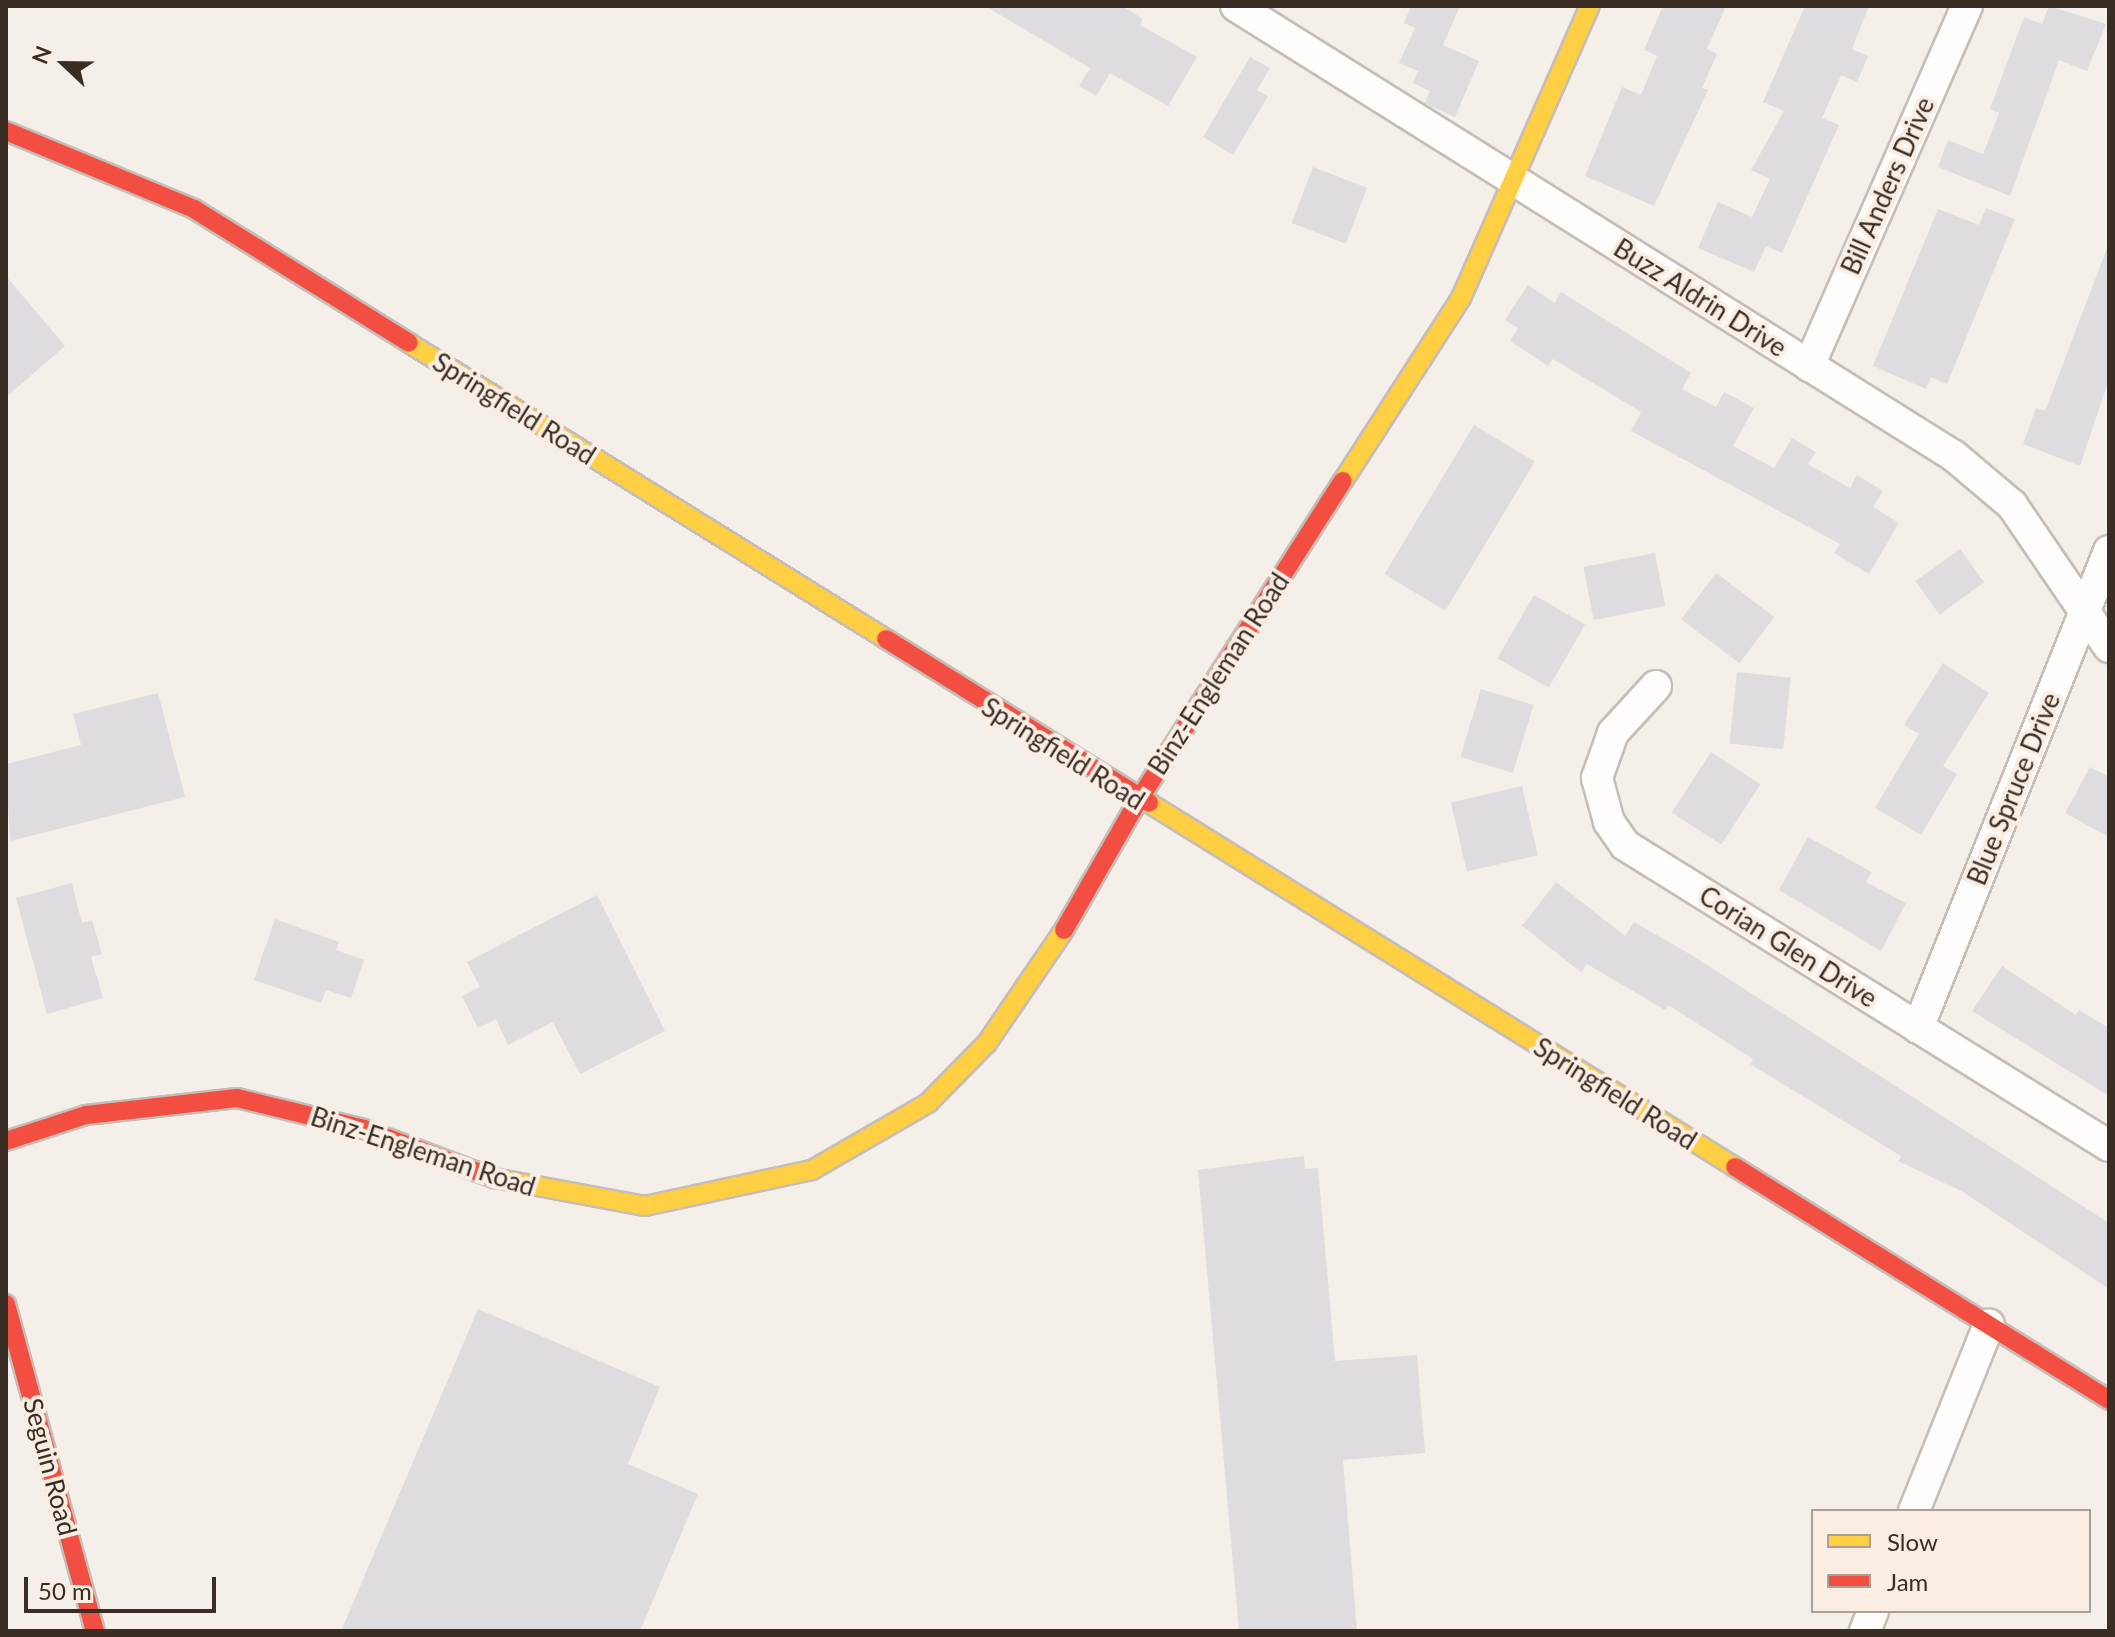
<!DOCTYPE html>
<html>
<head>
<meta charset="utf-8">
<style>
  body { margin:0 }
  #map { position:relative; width:2115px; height:1637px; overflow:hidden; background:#f5efe9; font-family:Lato,sans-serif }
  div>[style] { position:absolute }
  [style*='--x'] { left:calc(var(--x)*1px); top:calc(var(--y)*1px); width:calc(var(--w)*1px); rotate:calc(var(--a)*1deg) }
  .building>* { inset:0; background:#dfdcdf; transform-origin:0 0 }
  .roads { filter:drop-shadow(2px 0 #c5bdb6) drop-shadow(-2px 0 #c5bdb6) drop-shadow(0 2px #c5bdb6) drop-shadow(0 -2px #c5bdb6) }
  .street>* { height:30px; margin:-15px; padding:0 15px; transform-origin:15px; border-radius:15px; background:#fefdfc }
  .slow>* { height:18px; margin:-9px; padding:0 9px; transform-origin:9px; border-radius:9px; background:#ffcf43 }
  .jam>* { height:18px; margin:-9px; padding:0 9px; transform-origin:9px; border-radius:9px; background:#f24e42 }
  span { translate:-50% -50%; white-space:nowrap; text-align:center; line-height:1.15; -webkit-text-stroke:8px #faeee4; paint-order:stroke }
  .street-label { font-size:26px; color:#392d24 }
  .frame { position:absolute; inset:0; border:8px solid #392d24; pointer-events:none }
  .legend { position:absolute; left:1811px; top:1509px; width:280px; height:104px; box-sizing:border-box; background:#faeee4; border:2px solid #ada197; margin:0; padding:10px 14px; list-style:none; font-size:24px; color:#392d24 }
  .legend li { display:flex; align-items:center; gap:16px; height:40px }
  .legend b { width:40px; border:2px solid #ada197 }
  .north { position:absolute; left:24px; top:24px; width:80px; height:80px; -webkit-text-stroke:6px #faeee4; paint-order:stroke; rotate:292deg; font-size:22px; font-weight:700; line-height:32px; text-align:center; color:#392d24 }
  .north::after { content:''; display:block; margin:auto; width:28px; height:36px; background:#392d24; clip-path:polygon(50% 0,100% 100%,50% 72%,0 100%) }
  .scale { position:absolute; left:24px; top:1577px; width:192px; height:36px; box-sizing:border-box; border:4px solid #392d24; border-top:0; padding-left:10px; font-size:24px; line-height:28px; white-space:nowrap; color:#392d24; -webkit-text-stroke:6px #faeee4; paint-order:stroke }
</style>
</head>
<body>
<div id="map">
  <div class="building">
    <i style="clip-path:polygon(985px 6px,1122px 6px,1143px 19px,1140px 25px,1197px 57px,1168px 106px,1110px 73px,1096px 96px,1079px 86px,1090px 68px)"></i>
    <i style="clip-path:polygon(1411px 6px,1460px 6px,1443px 45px,1479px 61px,1455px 117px,1425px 103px,1430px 91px,1413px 83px,1418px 71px,1399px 63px,1415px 28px,1404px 23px)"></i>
    <i style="clip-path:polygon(1663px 6px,1726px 6px,1707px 49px,1717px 54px,1702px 88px,1708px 90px,1654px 206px,1585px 176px,1622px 87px,1641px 95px,1657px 56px,1644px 50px)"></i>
    <i style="clip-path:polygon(1805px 6px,1869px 6px,1852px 49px,1868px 56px,1857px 82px,1841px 75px,1822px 118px,1839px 125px,1782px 253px,1766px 246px,1754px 272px,1698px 248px,1718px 202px,1752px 217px,1770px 179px,1751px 170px,1784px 111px,1763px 102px)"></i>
    <i style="clip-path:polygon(2049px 6px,2106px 24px,2087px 71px,2059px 60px,2010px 196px,1938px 167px,1948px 140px,1983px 154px,1999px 113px,1990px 109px,2024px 17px,2042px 24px)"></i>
    <i style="clip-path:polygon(1250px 57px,1270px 68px,1257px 90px,1268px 96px,1233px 155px,1203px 137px)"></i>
    <i style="left:1313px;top:167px;width:58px;height:60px;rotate:21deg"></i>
    <i style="clip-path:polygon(1986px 208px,2015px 219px,1947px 384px,1931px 377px,1926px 389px,1873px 366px,1938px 209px,1979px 225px)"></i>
    <i style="clip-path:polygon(2109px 243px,2109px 379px,2080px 466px,2023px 444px,2036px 408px,2045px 411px)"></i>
    <i style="clip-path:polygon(6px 276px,65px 346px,6px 397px)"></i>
    <i style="clip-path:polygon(1528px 285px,1555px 303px,1561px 292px,1691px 373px,1682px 389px,1716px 407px,1724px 392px,1754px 408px,1733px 446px,1774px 468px,1792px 438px,1816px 452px,1808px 464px,1850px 488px,1857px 475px,1883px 491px,1873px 507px,1899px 523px,1869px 574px,1834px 553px,1840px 544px,1631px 431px,1641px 412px,1553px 359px,1548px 366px,1510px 341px,1518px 328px,1505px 320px)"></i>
    <i style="left:1474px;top:425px;width:71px;height:174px;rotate:31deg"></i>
    <i style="left:1960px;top:549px;width:41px;height:55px;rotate:54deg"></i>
    <i style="left:1655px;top:553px;width:54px;height:73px;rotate:79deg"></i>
    <i style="left:1716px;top:573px;width:73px;height:58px;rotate:37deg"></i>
    <i style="left:1534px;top:595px;width:59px;height:73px;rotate:30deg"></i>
    <i style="clip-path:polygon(1943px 663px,1989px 693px,1943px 766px,1957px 774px,1921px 835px,1875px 808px,1919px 734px,1904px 725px)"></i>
    <i style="left:1737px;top:672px;width:54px;height:72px;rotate:6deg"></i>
    <i style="left:1481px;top:689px;width:55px;height:71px;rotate:17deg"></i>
    <i style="clip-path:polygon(158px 693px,185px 797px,10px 841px,6px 764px,81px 745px,73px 714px)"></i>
    <i style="left:1711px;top:752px;width:59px;height:72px;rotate:33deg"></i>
    <i style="clip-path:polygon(2090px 767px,2109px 777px,2109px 837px,2065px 813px)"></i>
    <i style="left:1522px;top:786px;width:71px;height:73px;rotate:77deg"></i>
    <i style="clip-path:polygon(1808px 837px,1872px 872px,1866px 882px,1906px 903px,1881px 951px,1779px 890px)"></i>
    <i style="clip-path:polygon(1556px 882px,1625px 936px,1634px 922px,1693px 956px,2109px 1223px,2109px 1289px,1963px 1192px,1898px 1161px,1901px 1156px,1750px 1064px,1753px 1059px,1668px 1005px,1665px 1010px,1587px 964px,1581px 972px,1522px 926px)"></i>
    <i style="clip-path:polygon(72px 883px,82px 923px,92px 920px,102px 954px,91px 957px,103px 998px,47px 1014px,16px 898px)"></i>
    <i style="clip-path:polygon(597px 895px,665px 1031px,580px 1074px,553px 1022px,508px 1045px,496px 1019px,478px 1028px,462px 996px,480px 987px,467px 962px)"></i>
    <i style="clip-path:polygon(275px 919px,339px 942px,336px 950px,364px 960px,351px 998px,326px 990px,321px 1003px,254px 980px)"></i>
    <i style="clip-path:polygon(2002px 966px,2076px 1015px,2079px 1010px,2109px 1028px,2109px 1096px,1972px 1011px)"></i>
    <i style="clip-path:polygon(1304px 1156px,1305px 1169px,1318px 1168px,1335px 1361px,1417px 1355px,1425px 1453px,1343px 1460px,1357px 1631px,1239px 1631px,1198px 1170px)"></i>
    <i style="clip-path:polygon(478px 1309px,660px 1387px,628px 1464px,698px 1494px,640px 1631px,341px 1631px)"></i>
  </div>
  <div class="roads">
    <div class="street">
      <i style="--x:1236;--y:6;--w:847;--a:32.08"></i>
      <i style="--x:1954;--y:456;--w:76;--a:40.2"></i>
      <i style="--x:2012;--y:505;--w:172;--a:55.7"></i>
      <i style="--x:1809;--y:366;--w:393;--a:-66.3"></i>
      <i style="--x:1656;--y:686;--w:64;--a:132.5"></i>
      <i style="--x:1613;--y:733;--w:48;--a:109.6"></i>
      <i style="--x:1597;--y:778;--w:46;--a:74.7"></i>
      <i style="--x:1609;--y:822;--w:28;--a:55"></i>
      <i style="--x:1625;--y:845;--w:570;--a:31.88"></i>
      <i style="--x:1918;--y:1028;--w:514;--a:-68.18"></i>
      <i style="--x:1914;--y:1511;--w:201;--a:-68.1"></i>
      <i style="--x:1865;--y:1631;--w:22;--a:-68"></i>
    </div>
    <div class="slow">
      <i style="--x:409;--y:343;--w:561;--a:31.82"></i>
      <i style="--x:1343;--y:481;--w:218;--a:-57.2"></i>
      <i style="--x:1461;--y:298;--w:319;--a:-66.2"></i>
      <i style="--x:1149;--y:803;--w:690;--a:31.85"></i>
      <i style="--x:494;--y:1178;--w:154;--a:10.5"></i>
      <i style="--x:645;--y:1206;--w:171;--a:-12.2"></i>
      <i style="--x:812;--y:1170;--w:134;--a:-30"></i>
      <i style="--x:928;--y:1103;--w:84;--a:-45.5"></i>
      <i style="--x:987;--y:1043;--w:137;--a:-55.7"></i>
    </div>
    <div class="jam">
      <i style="--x:6;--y:131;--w:204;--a:22.5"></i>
      <i style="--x:194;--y:209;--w:253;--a:31.9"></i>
      <i style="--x:886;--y:639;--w:310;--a:31.9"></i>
      <i style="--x:1064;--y:930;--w:149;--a:-60.2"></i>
      <i style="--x:1138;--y:801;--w:380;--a:-57.4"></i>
      <i style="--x:6;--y:1141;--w:84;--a:-18"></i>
      <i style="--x:86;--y:1115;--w:152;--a:-6.4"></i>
      <i style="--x:237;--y:1098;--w:131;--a:13.7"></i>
      <i style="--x:364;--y:1129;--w:139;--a:20.7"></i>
      <i style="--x:1735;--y:1167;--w:441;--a:31.9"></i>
      <i style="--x:6;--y:1304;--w:339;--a:74.8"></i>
    </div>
  </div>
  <div class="street-label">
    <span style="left:1888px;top:186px;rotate:-66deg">Bill Anders Drive</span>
    <span style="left:1700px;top:298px;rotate:32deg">Buzz Aldrin Drive</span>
    <span style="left:514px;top:409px;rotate:32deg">Springfield Road</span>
    <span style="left:1219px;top:674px;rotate:-57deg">Binz-Engleman Road</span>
    <span style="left:1063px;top:754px;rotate:32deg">Springfield Road</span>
    <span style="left:2014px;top:789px;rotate:-68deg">Blue Spruce Drive</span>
    <span style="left:1788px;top:947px;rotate:32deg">Corian Glen Drive</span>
    <span style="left:1615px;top:1094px;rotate:32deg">Springfield Road</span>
    <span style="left:423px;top:1152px;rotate:18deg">Binz-Engleman Road</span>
    <span style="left:50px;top:1467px;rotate:75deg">Seguin Road</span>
  </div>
  <div class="frame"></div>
  <ul class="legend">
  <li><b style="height:10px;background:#ffcf43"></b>Slow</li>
  <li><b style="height:10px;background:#f24e42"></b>Jam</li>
  </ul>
  <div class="north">N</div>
  <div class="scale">50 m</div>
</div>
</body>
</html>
